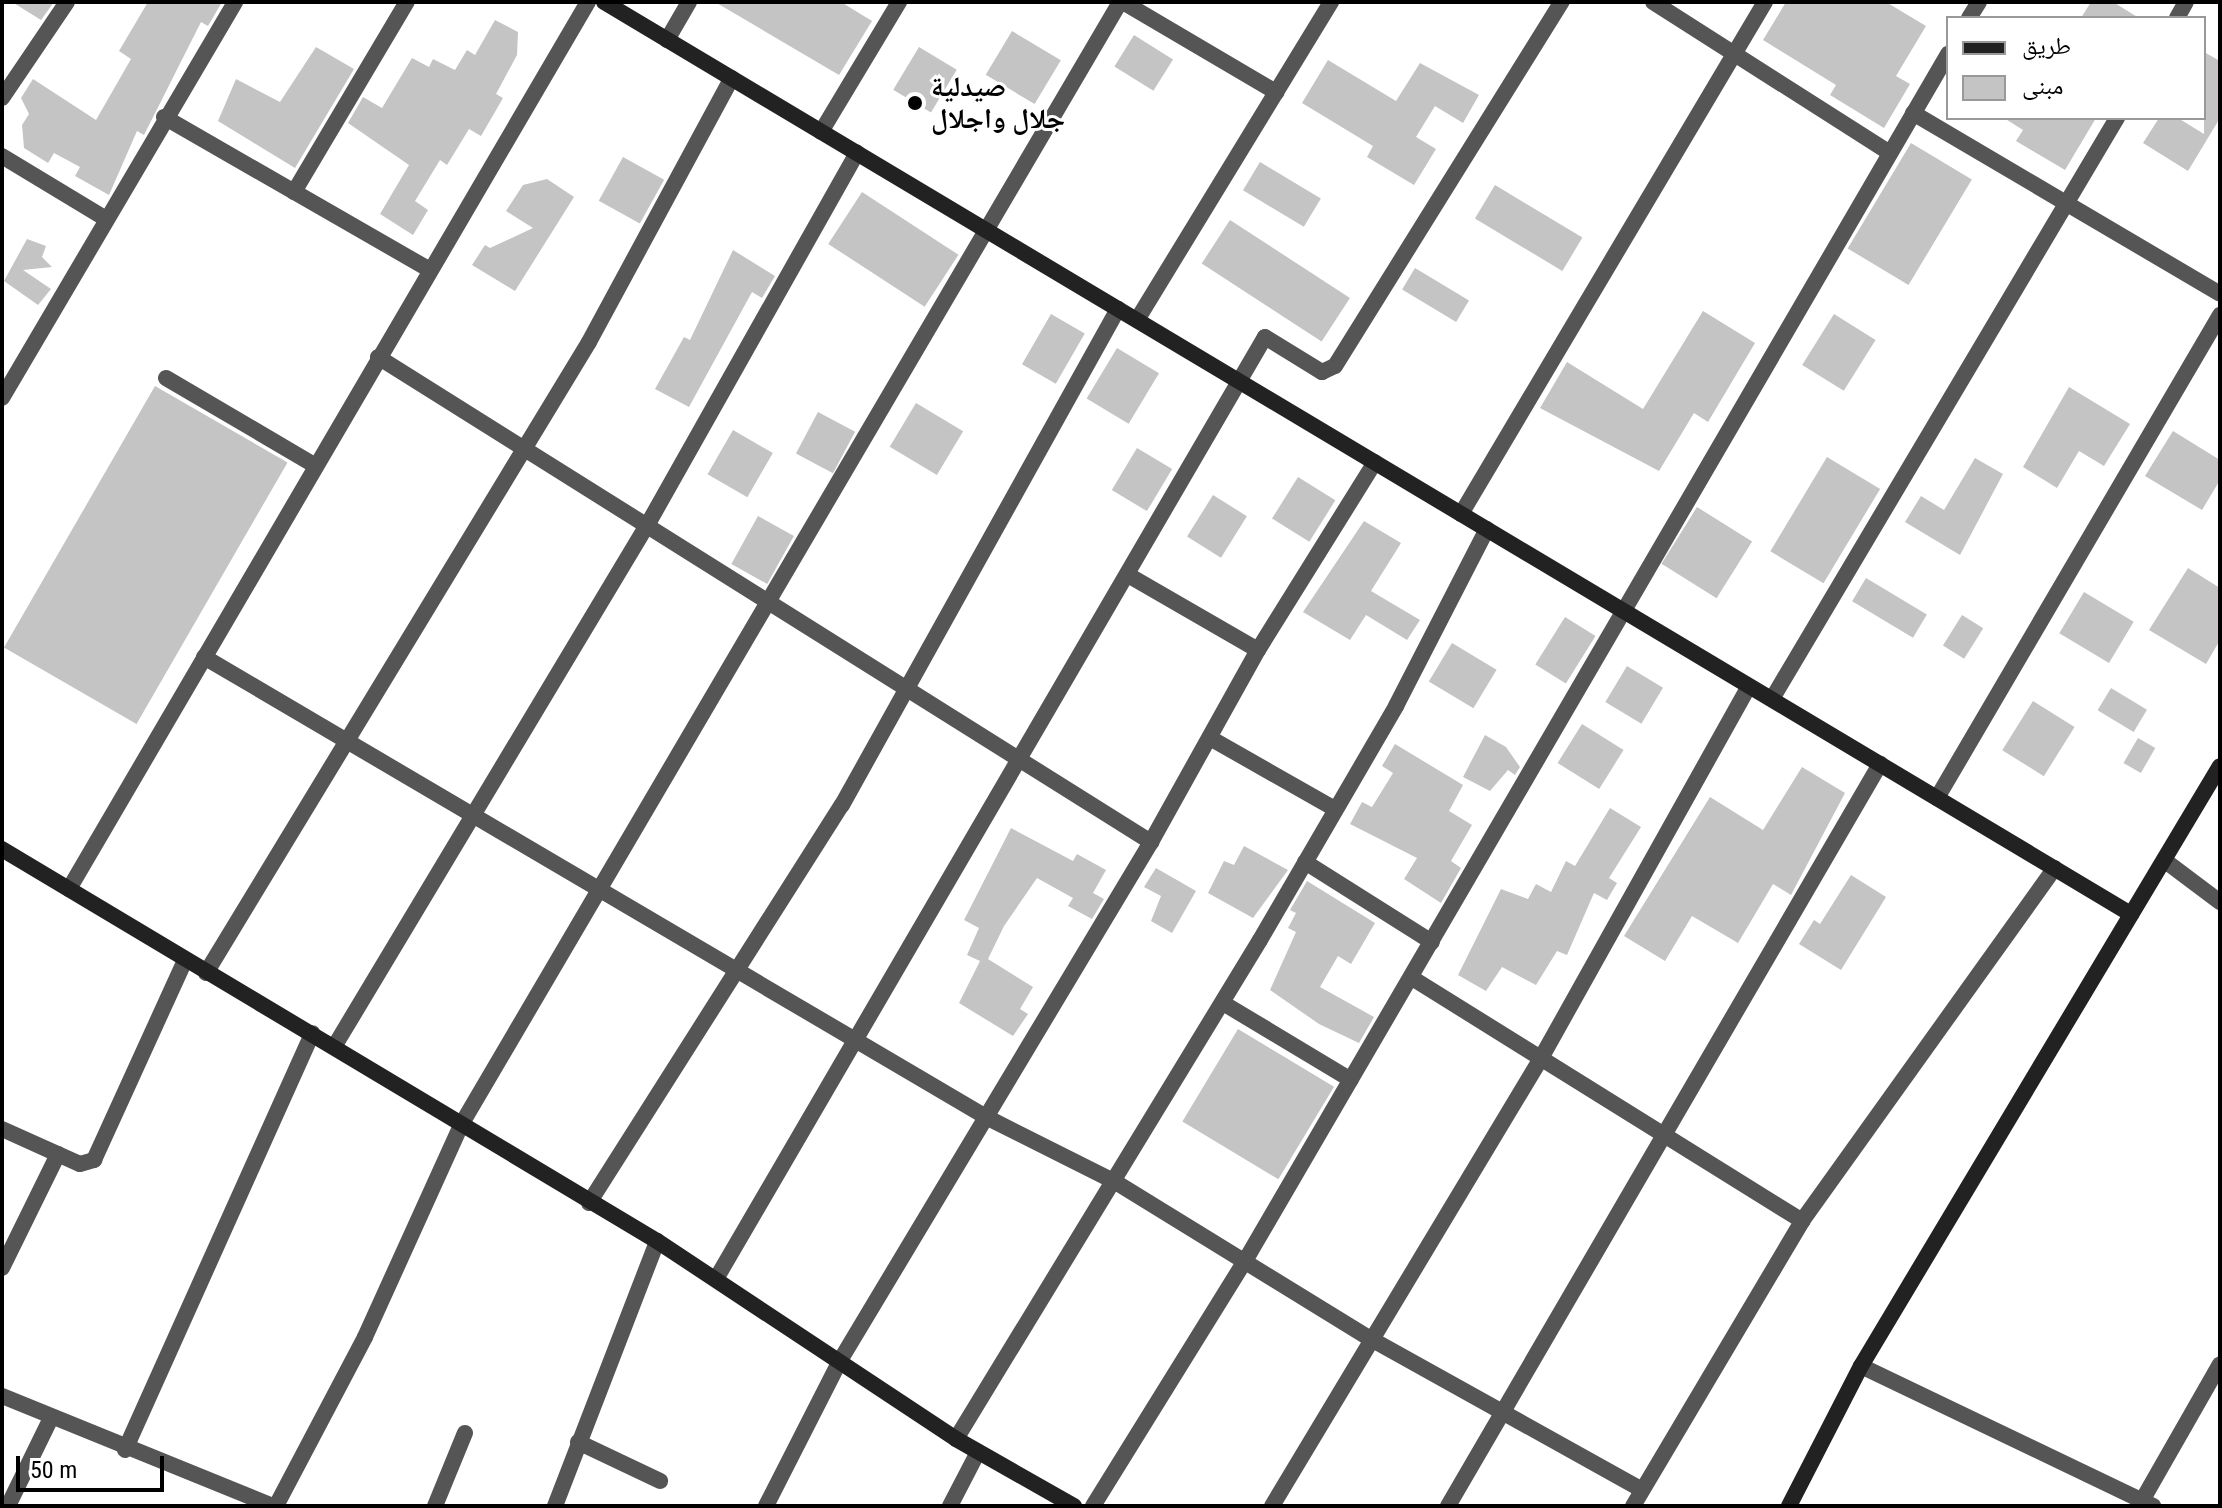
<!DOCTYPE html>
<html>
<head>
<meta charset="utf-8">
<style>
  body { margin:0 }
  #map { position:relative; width:2222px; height:1508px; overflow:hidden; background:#fff; font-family:"Roboto Condensed","Noto Naskh Arabic",sans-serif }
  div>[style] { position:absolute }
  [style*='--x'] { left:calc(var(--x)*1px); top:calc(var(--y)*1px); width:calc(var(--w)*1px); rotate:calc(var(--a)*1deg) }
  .building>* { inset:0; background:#c4c4c4; transform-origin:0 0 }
  .street>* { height:16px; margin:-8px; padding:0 8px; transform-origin:8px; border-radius:8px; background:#555 }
  .secondary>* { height:16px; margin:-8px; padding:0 8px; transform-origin:8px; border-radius:8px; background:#222 }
  .dots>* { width:22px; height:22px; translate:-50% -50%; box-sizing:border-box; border:4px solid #fff; border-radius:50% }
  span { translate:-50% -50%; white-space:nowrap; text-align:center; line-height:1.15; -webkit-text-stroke:6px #fff; paint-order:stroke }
  .poi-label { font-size:28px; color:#000; font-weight:700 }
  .left { translate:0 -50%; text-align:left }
  .frame { position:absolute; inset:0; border:4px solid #000; pointer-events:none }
  .legend { position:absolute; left:1946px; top:16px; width:260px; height:104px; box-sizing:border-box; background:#fff; border:2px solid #999; margin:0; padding:10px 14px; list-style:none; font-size:24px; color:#000 }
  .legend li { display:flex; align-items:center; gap:16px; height:40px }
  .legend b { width:40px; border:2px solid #999 }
  .scale { position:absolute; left:16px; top:1456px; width:148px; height:36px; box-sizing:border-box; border:4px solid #000; border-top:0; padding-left:10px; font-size:24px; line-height:28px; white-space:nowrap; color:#000; -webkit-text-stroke:6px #fff; paint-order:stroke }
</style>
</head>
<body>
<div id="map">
  <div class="building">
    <i style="clip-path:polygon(12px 2px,54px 2px,41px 20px)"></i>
    <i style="clip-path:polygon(148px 2px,222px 2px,208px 26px,201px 22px,144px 135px,137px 131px,109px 195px,75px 176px,80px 167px,54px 153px,48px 163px,24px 148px,22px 125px,29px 114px,21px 98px,33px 79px,96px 120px,131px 59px,119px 51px)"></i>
    <i style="clip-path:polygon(715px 2px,841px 2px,872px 21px,839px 75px)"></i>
    <i style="clip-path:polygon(1786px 2px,1886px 2px,1926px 26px,1896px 76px,1910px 84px,1884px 128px,1830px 95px,1836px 85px,1763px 40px)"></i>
    <i style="clip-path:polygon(2091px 2px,2113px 2px,2139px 18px,2081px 18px)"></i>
    <i style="clip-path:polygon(495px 20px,518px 32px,517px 55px,496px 94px,503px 98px,481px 136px,469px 129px,447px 165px,440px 160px,415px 201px,428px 210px,413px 235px,380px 214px,409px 165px,348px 123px,363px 97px,382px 108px,412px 58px,429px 67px,433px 59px,455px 70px,467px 50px,475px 55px)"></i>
    <i style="left:1012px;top:31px;width:57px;height:51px;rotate:31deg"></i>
    <i style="left:1134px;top:35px;width:46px;height:37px;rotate:32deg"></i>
    <i style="clip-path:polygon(316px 47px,354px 69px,295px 168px,218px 121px,236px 79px,280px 102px)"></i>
    <i style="left:919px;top:47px;width:44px;height:50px;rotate:31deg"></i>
    <i style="clip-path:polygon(2204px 52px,2220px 61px,2220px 118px,2188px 171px,2143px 143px,2159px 118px,2178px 118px,2204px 134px)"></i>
    <i style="clip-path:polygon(1328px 60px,1396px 101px,1420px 63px,1479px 95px,1463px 123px,1435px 106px,1416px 137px,1436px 149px,1414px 185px,1367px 157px,1373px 146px,1302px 103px)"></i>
    <i style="clip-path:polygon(2004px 118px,2096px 118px,2065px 170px,2016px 141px,2023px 130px)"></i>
    <i style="left:1911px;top:143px;width:71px;height:123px;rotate:31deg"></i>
    <i style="left:623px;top:157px;width:47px;height:50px;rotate:29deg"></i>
    <i style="left:1260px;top:162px;width:71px;height:33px;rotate:31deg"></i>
    <i style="clip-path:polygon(547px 179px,574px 197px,515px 291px,472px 265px,485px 245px,490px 248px,533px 228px,506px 211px,523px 185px)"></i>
    <i style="left:1495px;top:185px;width:102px;height:39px;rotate:31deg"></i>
    <i style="left:862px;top:192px;width:115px;height:62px;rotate:33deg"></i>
    <i style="left:1230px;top:220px;width:143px;height:52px;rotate:33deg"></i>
    <i style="clip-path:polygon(27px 239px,46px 246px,42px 257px,52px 267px,23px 270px,51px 289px,38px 305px,4px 281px)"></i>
    <i style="clip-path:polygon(733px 250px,775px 276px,762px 298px,752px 292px,689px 407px,655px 389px,684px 337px,690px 340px)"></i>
    <i style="left:1415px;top:268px;width:63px;height:25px;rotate:31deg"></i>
    <i style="clip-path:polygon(1703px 311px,1755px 343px,1708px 422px,1694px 413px,1659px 471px,1540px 408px,1567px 362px,1643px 409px)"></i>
    <i style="left:1051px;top:314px;width:39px;height:58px;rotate:30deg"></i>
    <i style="left:1834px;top:314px;width:49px;height:60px;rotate:32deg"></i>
    <i style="left:1117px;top:348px;width:49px;height:59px;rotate:31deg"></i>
    <i style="left:155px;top:386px;width:153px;height:302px;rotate:30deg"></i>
    <i style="clip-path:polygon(2069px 387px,2130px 424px,2104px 466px,2079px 451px,2057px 488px,2023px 467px)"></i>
    <i style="left:916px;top:403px;width:55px;height:51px;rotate:31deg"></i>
    <i style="left:818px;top:412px;width:42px;height:47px;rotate:28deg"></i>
    <i style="left:733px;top:430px;width:46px;height:51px;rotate:30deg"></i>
    <i style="clip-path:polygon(2173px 431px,2220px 460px,2220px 480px,2202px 510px,2145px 476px)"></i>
    <i style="left:1137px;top:448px;width:41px;height:49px;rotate:31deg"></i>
    <i style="left:1827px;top:457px;width:62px;height:110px;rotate:31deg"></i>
    <i style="clip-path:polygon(1975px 458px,2003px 474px,1960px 555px,1905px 522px,1921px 496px,1944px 510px)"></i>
    <i style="left:1298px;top:477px;width:44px;height:49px;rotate:32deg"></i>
    <i style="left:1213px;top:495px;width:40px;height:49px;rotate:32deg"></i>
    <i style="left:1697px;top:507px;width:65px;height:67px;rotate:32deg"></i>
    <i style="left:758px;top:516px;width:41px;height:55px;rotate:29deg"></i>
    <i style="clip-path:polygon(1364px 521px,1401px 543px,1371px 591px,1420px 620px,1407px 640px,1366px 615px,1350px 640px,1303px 612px)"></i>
    <i style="clip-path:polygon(2188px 568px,2220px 588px,2220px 640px,2206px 664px,2149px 630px)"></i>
    <i style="left:1866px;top:578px;width:71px;height:27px;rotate:31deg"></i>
    <i style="left:2084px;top:592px;width:58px;height:48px;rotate:31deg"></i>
    <i style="left:1962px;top:615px;width:25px;height:36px;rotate:32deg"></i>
    <i style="left:1565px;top:617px;width:36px;height:56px;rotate:32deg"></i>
    <i style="left:1452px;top:643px;width:52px;height:45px;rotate:31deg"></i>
    <i style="left:1627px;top:666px;width:42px;height:42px;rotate:31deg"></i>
    <i style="left:2111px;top:688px;width:42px;height:26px;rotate:31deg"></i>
    <i style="left:2033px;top:701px;width:49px;height:58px;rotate:32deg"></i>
    <i style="left:1582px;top:724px;width:49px;height:46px;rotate:32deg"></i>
    <i style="clip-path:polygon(1485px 735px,1506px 747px,1520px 767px,1515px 775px,1508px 770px,1490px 791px,1463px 777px)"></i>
    <i style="left:2138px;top:738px;width:20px;height:29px;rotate:30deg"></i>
    <i style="clip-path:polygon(1395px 744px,1463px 785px,1449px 811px,1472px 825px,1451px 861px,1461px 868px,1441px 903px,1404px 879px,1417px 858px,1350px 824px,1362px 802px,1372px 807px,1393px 773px,1382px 766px)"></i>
    <i style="clip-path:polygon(1802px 767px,1845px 793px,1791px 895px,1773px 884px,1738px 943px,1692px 916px,1665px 961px,1624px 936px,1710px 797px,1763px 830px)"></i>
    <i style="clip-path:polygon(1610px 808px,1641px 827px,1609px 878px,1617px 883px,1607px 900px,1594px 893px,1567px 955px,1557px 951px,1536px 985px,1502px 967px,1486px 991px,1458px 975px,1501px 889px,1528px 899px,1536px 884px,1551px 892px,1566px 861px,1575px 866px)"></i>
    <i style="clip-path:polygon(1011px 828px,1073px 861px,1077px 854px,1106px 870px,1093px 893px,1104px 899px,1092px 919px,1068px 906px,1073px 898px,1037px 878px,1004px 926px,988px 959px,1033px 987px,1020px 1009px,1028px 1014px,1013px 1036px,959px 1003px,980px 961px,967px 955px,979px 928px,964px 920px)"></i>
    <i style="clip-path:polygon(1244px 846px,1288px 870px,1253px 918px,1208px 893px,1224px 861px,1234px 865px)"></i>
    <i style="clip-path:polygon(1156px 868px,1196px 891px,1172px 933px,1151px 921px,1161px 896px,1144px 887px)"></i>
    <i style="clip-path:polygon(1851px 875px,1886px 897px,1841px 970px,1799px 944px,1814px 920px,1820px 924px)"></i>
    <i style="clip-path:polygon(1307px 881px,1375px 923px,1351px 964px,1338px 956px,1320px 987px,1374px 1017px,1359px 1043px,1319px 1024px,1270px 990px,1296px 932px,1288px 928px,1296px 913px,1290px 910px)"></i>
    <i style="left:1238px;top:1029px;width:112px;height:108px;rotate:31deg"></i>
  </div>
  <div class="street">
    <i style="--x:1123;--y:2;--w:178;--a:30.5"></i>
    <i style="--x:1653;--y:2;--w:281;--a:32.5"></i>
    <i style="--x:1969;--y:18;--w:19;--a:-58"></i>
    <i style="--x:2177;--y:18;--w:18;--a:-61"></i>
    <i style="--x:667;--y:40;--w:44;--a:-59.9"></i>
    <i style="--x:2;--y:98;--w:116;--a:-55.9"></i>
    <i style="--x:1913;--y:113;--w:356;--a:30.5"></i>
    <i style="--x:164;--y:117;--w:305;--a:29.9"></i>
    <i style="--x:821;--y:132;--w:152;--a:-59"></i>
    <i style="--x:2;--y:156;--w:122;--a:31.2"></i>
    <i style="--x:294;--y:192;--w:221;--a:-59.3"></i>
    <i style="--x:1137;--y:320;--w:373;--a:-58.6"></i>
    <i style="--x:378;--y:357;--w:913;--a:32.11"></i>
    <i style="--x:1151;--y:842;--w:220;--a:-60.9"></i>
    <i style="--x:1258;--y:650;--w:221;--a:-58.1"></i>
    <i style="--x:166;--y:378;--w:174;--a:30.4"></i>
    <i style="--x:2;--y:398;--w:459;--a:-59.5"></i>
    <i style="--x:1461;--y:514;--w:595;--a:-59.3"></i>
    <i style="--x:1128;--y:575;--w:150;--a:30"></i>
    <i style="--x:204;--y:657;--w:909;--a:30.46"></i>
    <i style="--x:988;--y:1118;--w:144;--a:26.7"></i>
    <i style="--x:1117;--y:1183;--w:298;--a:31.6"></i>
    <i style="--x:1371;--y:1339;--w:310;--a:29.1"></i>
    <i style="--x:1772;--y:699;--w:676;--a:-59.3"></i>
    <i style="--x:1210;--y:738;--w:144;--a:29.6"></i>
    <i style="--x:1937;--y:798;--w:560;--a:-59.63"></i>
    <i style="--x:2164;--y:860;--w:70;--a:36.9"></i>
    <i style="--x:1305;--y:862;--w:150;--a:32.2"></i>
    <i style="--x:69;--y:889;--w:1028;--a:-59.67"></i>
    <i style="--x:206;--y:973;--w:738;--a:-58.74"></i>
    <i style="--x:589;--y:342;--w:300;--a:-61.6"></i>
    <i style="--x:1412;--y:978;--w:460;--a:31.9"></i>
    <i style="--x:1223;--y:1003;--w:149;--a:31"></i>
    <i style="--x:334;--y:1047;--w:612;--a:-59.04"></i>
    <i style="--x:649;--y:522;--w:424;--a:-60.6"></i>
    <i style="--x:2;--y:1129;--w:85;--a:24.2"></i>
    <i style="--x:80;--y:1164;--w:15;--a:-16"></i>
    <i style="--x:94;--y:1160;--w:220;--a:-65.5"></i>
    <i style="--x:589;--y:1203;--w:472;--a:-57.6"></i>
    <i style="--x:842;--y:805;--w:568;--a:-60.91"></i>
    <i style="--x:2;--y:1268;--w:127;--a:-63.8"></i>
    <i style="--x:716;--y:1279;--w:1090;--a:-59.77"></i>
    <i style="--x:1265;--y:337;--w:67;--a:31.6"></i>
    <i style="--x:1322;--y:372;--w:14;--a:-25"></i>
    <i style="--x:1335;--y:366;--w:429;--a:-58.1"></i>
    <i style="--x:1861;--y:1366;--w:324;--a:25.6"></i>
    <i style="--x:2;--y:1396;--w:292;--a:22.1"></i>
    <i style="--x:956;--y:1439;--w:584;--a:-58.65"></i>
    <i style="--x:1260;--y:940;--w:271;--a:-59.8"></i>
    <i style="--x:1396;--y:706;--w:199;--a:-62.8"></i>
    <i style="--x:578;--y:1442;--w:91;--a:25.4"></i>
    <i style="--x:125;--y:1450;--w:457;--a:-65.8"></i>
    <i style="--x:8;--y:1506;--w:98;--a:-64"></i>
    <i style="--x:276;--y:1506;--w:191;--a:-62.2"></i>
    <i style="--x:365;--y:1337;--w:233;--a:-65.6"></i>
    <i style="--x:461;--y:1125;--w:1302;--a:-59.59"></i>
    <i style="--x:435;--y:1506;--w:79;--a:-67.7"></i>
    <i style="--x:555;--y:1506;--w:284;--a:-68.9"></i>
    <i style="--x:766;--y:1506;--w:165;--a:-63"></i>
    <i style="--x:841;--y:1359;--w:603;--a:-59.05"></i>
    <i style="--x:950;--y:1506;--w:61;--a:-62.6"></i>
    <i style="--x:1093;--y:1506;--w:288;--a:-58.2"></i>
    <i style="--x:1245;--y:1261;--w:1397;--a:-59.78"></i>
    <i style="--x:1272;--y:1506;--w:520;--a:-59"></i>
    <i style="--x:1540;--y:1060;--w:428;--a:-60.8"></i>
    <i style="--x:1448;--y:1506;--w:859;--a:-59.79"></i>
    <i style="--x:1633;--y:1506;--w:331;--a:-59.3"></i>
    <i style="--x:1802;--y:1221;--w:434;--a:-54.4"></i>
    <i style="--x:2139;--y:1506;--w:163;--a:-60.3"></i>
  </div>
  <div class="secondary">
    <i style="--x:604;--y:2;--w:1779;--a:30.85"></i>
    <i style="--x:2;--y:849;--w:763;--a:30.9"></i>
    <i style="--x:657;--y:1241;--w:359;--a:33.5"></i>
    <i style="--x:956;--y:1439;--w:136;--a:29.6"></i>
    <i style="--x:1789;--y:1506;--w:157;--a:-62.8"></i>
    <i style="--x:1861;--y:1366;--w:699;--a:-59.11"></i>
  </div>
  <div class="dots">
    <i style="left:915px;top:103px;background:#000"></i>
  </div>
  <div class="poi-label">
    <span class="left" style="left:931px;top:103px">صيدلية<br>جلال واجلال</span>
  </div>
  <div class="frame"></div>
  <ul class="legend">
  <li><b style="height:10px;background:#222"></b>طريق</li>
  <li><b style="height:22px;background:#c4c4c4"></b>مبنى</li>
  </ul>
  <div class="scale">50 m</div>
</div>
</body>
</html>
